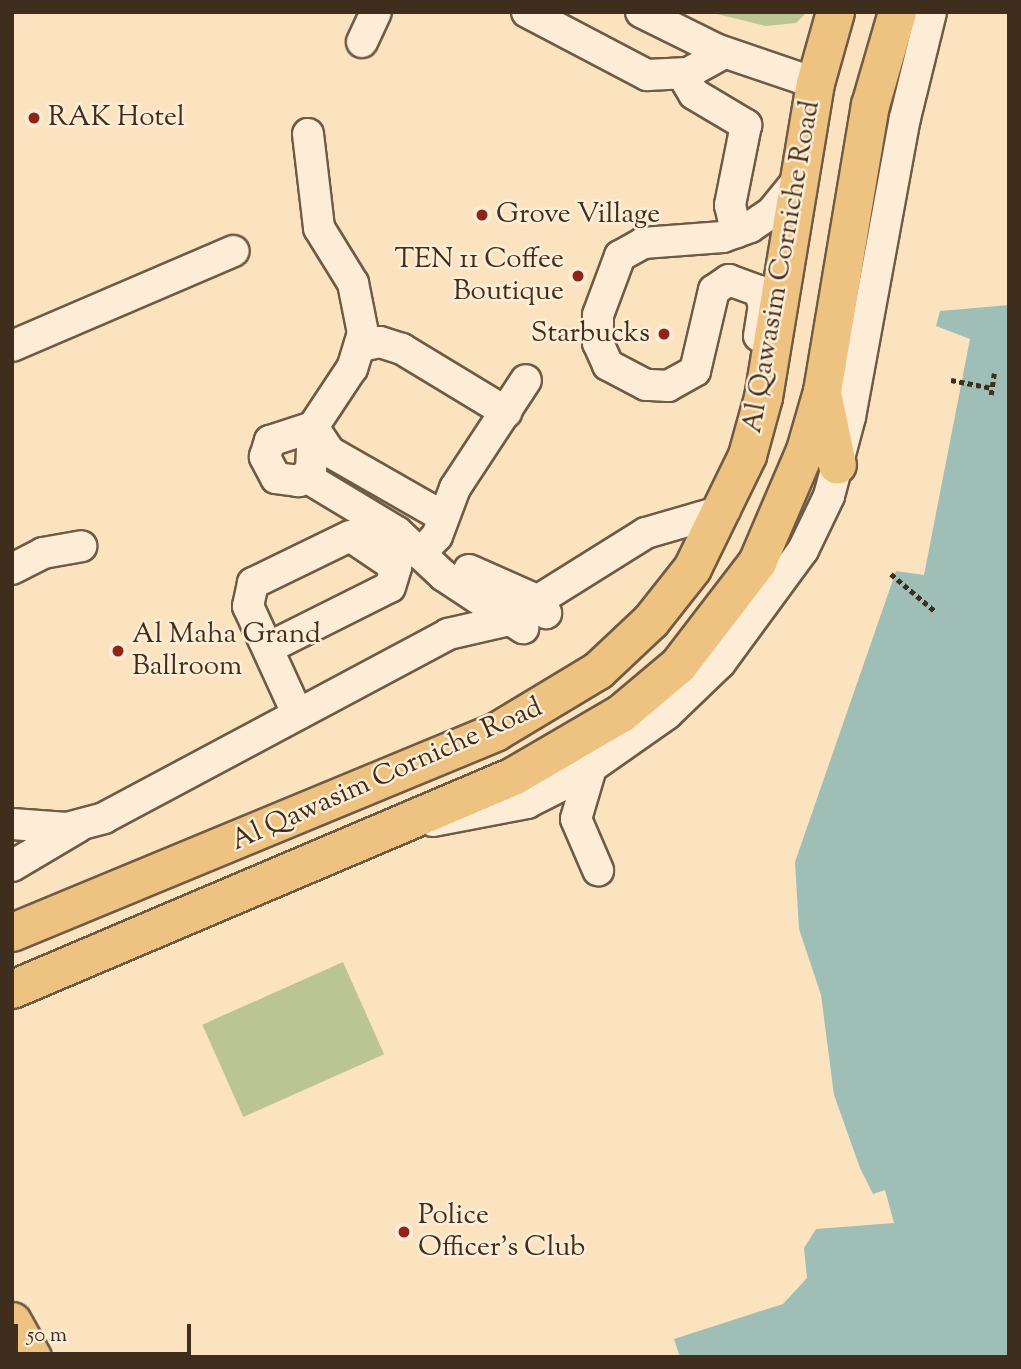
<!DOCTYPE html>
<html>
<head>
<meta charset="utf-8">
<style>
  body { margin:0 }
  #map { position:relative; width:1021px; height:1369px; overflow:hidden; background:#fce3c0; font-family:"Sorts Mill Goudy",serif }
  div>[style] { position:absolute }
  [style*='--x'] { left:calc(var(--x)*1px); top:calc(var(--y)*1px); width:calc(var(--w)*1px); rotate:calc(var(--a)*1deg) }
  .green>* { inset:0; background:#bbc495; transform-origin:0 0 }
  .water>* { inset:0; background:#9fbeb5 }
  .path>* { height:4.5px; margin-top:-2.25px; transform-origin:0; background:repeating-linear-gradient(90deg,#3f2e1d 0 5px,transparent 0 8.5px) }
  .roads { filter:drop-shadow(2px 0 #6e5b46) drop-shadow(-2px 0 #6e5b46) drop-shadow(0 2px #6e5b46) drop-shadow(0 -2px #6e5b46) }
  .minor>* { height:30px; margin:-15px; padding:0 15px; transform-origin:15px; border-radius:15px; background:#fdedd6 }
  .major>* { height:37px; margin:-18.5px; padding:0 18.5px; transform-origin:18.5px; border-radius:18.5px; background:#eec280 }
  .dots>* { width:19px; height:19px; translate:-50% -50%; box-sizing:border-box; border:4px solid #fdedd6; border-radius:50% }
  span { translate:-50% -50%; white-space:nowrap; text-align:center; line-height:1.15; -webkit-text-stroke:5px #fdedd6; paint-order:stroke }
  .poi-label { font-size:28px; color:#3f2e1d }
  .left { translate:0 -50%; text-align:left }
  .right { translate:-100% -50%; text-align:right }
  .street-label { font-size:28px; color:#3f2e1d }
  .frame { position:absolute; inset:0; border:14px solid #3f2e1d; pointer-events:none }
  .scale { position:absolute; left:14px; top:1324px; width:177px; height:32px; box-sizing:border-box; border:4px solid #3f2e1d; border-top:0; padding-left:9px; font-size:21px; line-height:24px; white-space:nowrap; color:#3f2e1d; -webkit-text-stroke:5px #fdedd6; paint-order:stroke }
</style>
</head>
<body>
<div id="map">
  <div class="green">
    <i style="clip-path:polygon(709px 12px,807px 12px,796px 23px,766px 26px)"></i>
    <i style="left:343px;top:962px;width:101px;height:154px;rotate:66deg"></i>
  </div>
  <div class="water">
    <i style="clip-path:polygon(1009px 305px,1009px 1357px,680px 1357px,674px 1339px,783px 1304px,807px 1278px,804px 1248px,816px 1229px,894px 1223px,885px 1190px,873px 1194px,860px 1168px,834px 1095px,821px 995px,799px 929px,795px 862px,896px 571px,924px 575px,970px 339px,936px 326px,940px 311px)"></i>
  </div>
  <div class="path">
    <i style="--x:951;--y:380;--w:42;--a:11"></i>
    <i style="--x:991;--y:395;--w:22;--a:-82"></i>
    <i style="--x:891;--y:574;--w:59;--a:40.2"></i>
  </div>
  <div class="roads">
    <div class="minor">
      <i style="--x:527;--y:12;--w:136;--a:27.7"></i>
      <i style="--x:647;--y:75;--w:41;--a:-2.8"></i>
      <i style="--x:688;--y:73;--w:41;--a:-29.1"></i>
      <i style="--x:641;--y:12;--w:86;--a:26.3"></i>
      <i style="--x:718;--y:50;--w:102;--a:18.8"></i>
      <i style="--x:362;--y:42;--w:33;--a:-65"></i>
      <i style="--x:682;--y:74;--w:23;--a:59"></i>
      <i style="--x:694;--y:94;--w:61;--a:30.8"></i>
      <i style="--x:746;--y:125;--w:82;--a:101.3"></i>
      <i style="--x:730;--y:205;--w:28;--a:77"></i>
      <i style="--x:308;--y:134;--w:95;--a:83.3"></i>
      <i style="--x:319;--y:228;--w:65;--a:58.3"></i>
      <i style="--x:353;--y:283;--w:51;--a:78.7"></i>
      <i style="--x:363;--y:333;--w:37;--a:107"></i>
      <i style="--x:352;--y:368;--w:71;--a:123.5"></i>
      <i style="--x:313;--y:427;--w:30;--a:56"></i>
      <i style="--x:330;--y:452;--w:129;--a:29.7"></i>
      <i style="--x:759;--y:336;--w:30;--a:-81"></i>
      <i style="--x:764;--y:306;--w:16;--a:-108"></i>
      <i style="--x:759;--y:291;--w:32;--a:-160"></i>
      <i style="--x:729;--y:280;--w:18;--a:146"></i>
      <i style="--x:714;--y:290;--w:83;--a:103.2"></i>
      <i style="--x:695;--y:371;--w:31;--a:151"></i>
      <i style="--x:668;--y:386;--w:22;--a:-177"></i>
      <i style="--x:646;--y:385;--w:43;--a:-152.2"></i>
      <i style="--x:608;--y:365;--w:24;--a:-114"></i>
      <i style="--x:598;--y:343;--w:28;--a:-90"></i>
      <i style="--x:598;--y:315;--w:63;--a:-69.6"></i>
      <i style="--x:620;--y:256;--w:26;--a:-29"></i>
      <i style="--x:643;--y:243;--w:80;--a:-4.3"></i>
      <i style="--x:723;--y:237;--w:29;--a:-20"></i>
      <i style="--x:750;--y:227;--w:25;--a:-34"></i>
      <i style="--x:771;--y:213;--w:49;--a:-50.8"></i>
      <i style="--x:12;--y:346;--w:241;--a:-23.2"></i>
      <i style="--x:361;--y:346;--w:19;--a:-12"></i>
      <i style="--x:380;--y:342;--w:23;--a:18"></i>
      <i style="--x:402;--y:349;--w:122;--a:31.2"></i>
      <i style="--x:313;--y:427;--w:44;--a:92.6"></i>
      <i style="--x:311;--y:471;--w:16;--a:140"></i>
      <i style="--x:299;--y:481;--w:23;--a:-173"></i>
      <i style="--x:276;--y:478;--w:24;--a:-118"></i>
      <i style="--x:265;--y:457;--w:17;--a:-73"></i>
      <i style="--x:270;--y:441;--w:45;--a:-18"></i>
      <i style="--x:306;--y:477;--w:106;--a:31.1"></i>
      <i style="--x:397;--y:532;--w:64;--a:43.1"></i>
      <i style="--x:444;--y:576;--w:95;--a:33.4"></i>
      <i style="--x:420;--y:554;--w:25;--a:-47"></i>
      <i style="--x:437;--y:536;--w:51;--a:-69.4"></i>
      <i style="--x:455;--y:488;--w:129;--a:-56.7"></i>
      <i style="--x:12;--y:569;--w:35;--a:-27"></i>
      <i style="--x:43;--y:553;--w:39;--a:-10"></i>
      <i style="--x:469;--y:570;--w:74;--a:23.8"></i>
      <i style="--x:537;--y:600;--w:16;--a:55"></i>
      <i style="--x:268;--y:648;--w:136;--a:-26.6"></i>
      <i style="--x:390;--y:587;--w:21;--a:-73"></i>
      <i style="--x:396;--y:567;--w:55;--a:-146"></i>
      <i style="--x:350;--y:536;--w:108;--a:154.1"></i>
      <i style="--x:253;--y:583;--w:24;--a:102"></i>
      <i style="--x:248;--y:606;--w:118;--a:65.4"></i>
      <i style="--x:591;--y:768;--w:53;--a:106.4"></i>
      <i style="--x:576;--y:819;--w:56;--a:66.7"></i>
      <i style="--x:433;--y:821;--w:96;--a:-10.8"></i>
      <i style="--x:527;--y:803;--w:55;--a:-27"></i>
      <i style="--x:576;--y:778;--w:111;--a:-35.1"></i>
      <i style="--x:667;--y:714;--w:74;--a:-43.9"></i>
      <i style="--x:720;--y:663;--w:140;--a:-53.7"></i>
      <i style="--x:803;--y:550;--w:60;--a:-64.3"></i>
      <i style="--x:829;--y:496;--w:82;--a:-75.1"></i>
      <i style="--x:850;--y:417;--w:304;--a:-79.6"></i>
      <i style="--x:905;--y:118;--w:109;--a:-76.2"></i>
      <i style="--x:12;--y:824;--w:55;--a:4.2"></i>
      <i style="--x:67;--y:828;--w:38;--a:-15"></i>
      <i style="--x:104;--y:818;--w:390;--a:-28.1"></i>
      <i style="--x:448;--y:634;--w:58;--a:-12.8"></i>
      <i style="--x:505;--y:621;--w:166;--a:-32"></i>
      <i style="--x:646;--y:533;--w:82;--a:-16.2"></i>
      <i style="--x:12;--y:866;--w:77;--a:-30.6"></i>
    </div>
    <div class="major">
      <i style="--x:823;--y:397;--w:69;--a:78.4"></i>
      <i style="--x:12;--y:932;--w:523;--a:-22.49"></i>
      <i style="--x:495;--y:732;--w:120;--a:-31"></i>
      <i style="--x:598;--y:670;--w:73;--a:-43.3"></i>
      <i style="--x:651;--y:620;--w:66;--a:-51.7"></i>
      <i style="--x:692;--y:568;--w:126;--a:-64"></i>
      <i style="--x:747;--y:455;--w:60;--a:-74.6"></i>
      <i style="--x:763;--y:397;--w:318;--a:-80.6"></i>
      <i style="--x:815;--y:83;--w:74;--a:-74.3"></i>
      <i style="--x:12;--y:989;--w:544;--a:-23.03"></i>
      <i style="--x:513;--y:776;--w:125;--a:-30.3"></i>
      <i style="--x:621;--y:713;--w:75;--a:-40.1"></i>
      <i style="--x:678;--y:665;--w:130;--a:-52.5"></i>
      <i style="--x:757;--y:562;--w:122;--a:-66.8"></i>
      <i style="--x:805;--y:450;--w:61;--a:-73.9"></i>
      <i style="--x:822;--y:391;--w:290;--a:-80.5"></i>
      <i style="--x:870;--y:105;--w:97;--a:-73.8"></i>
      <i style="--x:12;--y:1321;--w:41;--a:60.9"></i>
    </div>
  </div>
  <div class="dots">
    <i style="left:34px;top:118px;background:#8f2418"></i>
    <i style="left:482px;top:215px;background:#8f2418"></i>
    <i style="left:578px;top:276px;background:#8f2418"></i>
    <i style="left:664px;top:334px;background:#8f2418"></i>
    <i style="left:118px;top:651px;background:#8f2418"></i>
    <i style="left:404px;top:1232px;background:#8f2418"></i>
  </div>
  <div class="poi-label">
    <span class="left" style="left:48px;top:118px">RAK Hotel</span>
    <span class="left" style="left:496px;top:215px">Grove Village</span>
    <span class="right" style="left:564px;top:276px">TEN 11 Coffee<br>Boutique</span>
    <span class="right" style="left:650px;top:334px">Starbucks</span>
    <span class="left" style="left:132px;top:651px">Al Maha Grand<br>Ballroom</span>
    <span class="left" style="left:418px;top:1232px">Police<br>Officer's Club</span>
  </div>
  <div class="street-label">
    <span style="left:782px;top:267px;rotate:-80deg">Al Qawasim Corniche Road</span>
    <span style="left:387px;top:775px;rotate:-24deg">Al Qawasim Corniche Road</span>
  </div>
  <div class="frame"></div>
  <div class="scale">50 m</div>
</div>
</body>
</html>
